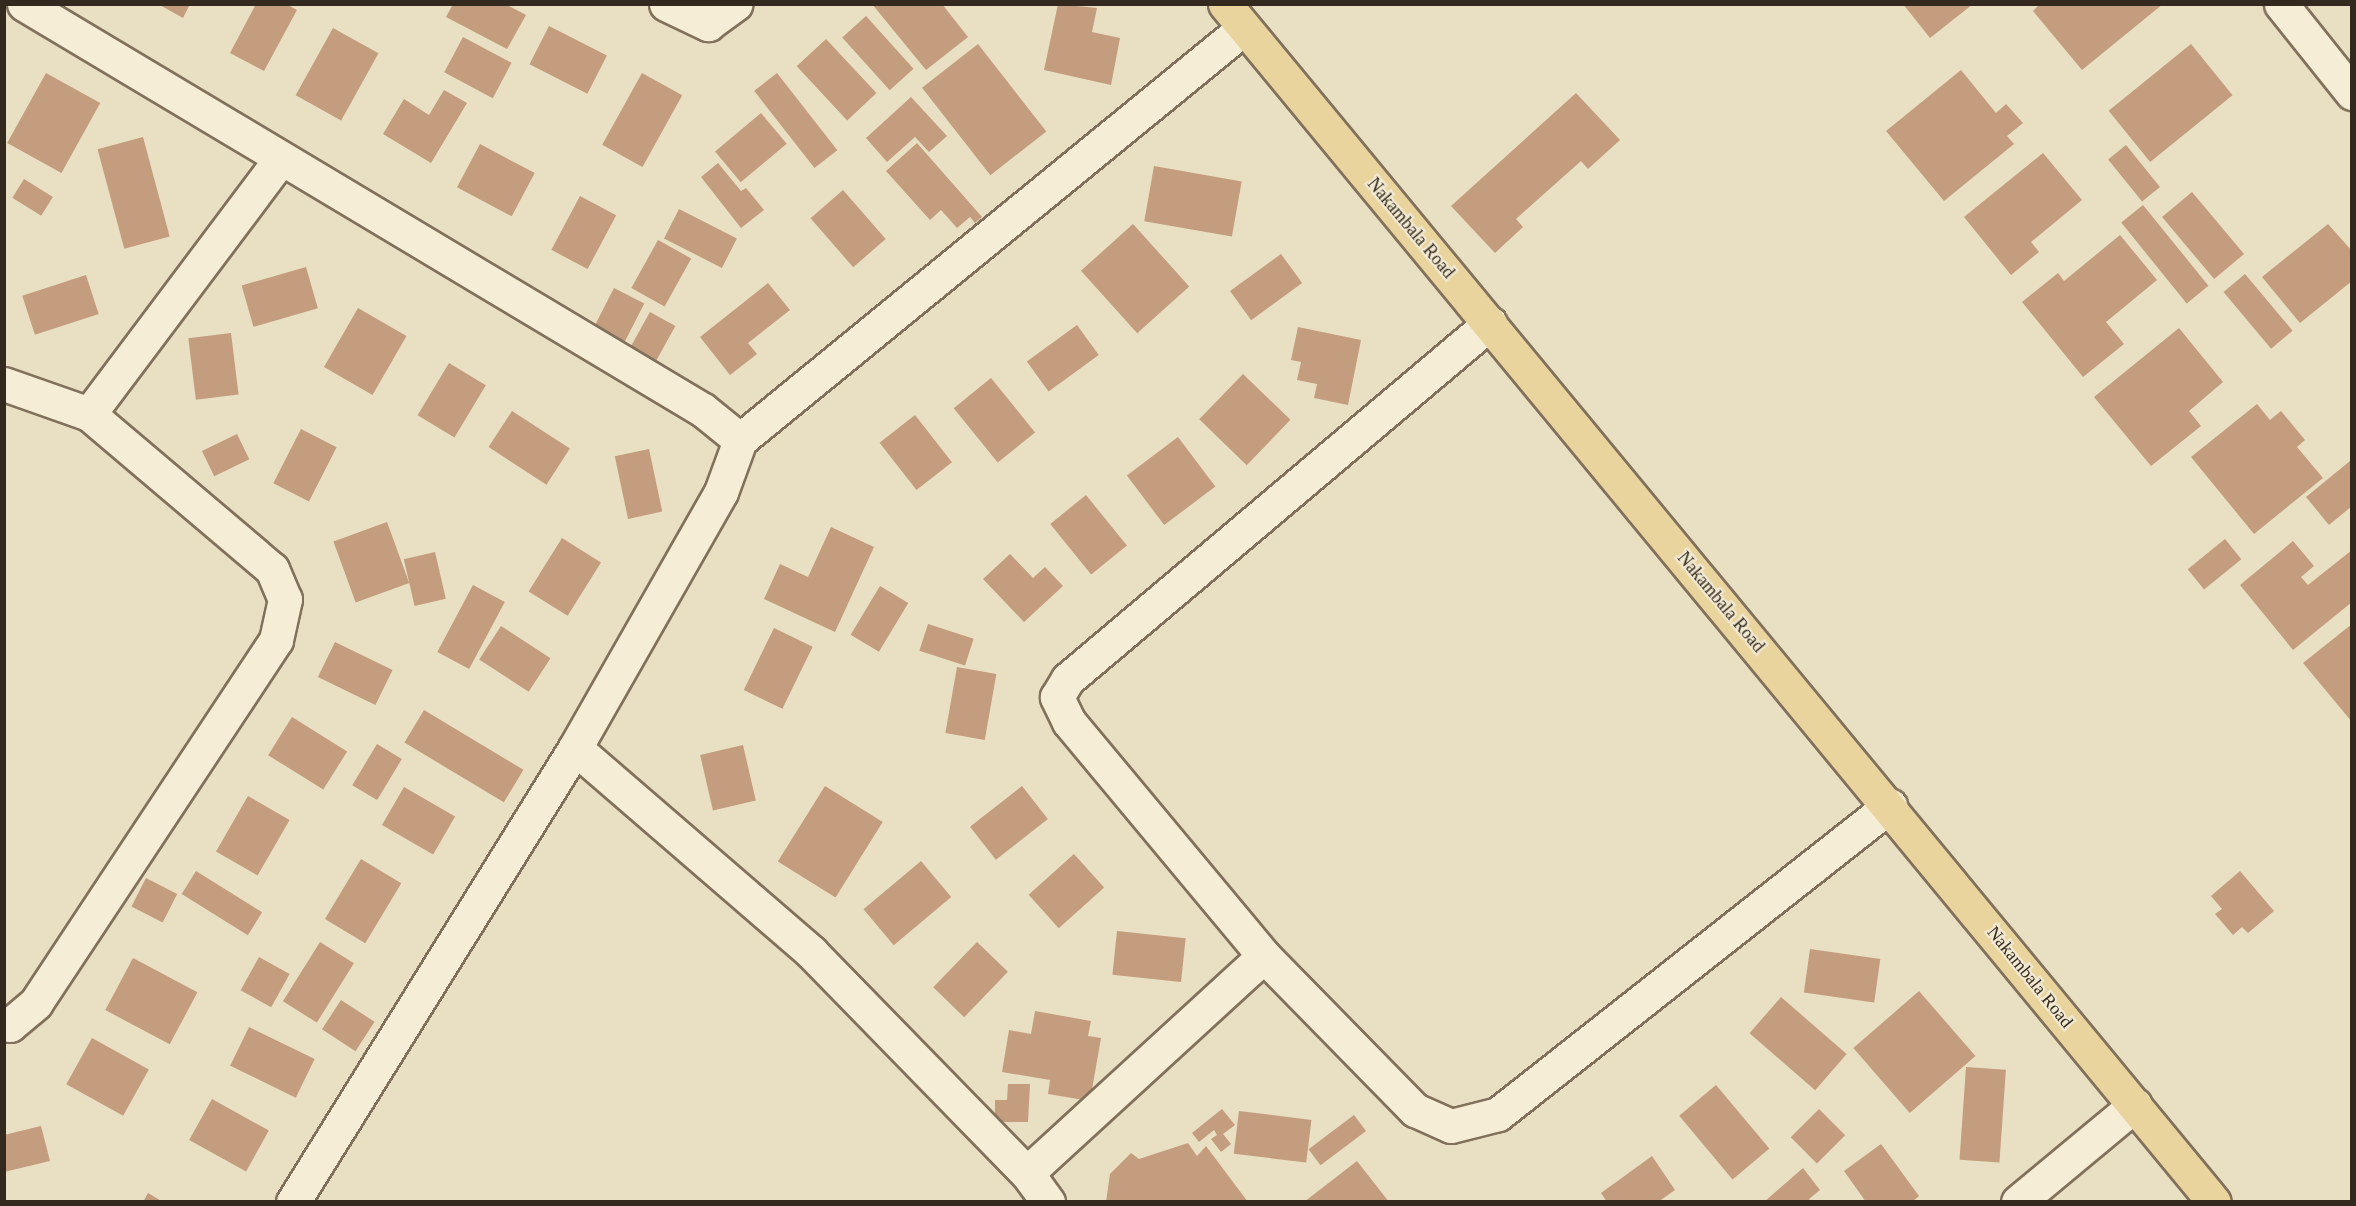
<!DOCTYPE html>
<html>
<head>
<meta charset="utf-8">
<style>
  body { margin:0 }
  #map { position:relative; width:2356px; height:1206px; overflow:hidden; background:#e9dfc3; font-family:"Times New Roman",serif }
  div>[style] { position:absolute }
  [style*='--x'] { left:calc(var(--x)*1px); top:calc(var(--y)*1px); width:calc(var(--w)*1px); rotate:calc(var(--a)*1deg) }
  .building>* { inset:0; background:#c39d7d; transform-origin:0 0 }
  .roads { filter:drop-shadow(2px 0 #81715c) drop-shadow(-2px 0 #81715c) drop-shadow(0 2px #81715c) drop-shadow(0 -2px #81715c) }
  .minor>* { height:33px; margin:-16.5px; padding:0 16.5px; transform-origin:16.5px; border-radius:16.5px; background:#f5edd5 }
  .major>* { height:33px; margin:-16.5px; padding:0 16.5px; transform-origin:16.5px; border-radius:16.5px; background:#e9d49e }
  span { translate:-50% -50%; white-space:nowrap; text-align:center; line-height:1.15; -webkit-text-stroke:4.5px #f1e9d2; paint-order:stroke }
  .street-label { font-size:18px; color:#33291e }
  .frame { position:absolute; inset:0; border:6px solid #33291e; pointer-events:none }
</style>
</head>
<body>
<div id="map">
  <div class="building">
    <i style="clip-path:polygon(158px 4px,190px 4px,183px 18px)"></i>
    <i style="clip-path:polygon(256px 4px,286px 4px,297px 10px,264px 71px,230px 53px)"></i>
    <i style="clip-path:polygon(453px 4px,505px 4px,526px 15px,507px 49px,446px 17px)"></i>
    <i style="clip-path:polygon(872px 4px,942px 4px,968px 37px,926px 70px)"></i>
    <i style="clip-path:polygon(1058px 4px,1097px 8px,1092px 32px,1120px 38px,1111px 85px,1044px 70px)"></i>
    <i style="clip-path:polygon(1903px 4px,1973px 4px,1930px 38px)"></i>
    <i style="clip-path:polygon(2040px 4px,2163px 4px,2082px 70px,2033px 11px)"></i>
    <i style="left:866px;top:16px;width:71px;height:32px;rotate:48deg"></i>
    <i style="left:549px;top:26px;width:65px;height:43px;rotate:27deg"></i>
    <i style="left:333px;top:28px;width:52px;height:77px;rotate:29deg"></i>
    <i style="left:463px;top:37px;width:55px;height:40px;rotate:28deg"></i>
    <i style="left:826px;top:39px;width:74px;height:40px;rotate:47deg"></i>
    <i style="left:978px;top:44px;width:111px;height:71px;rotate:52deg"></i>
    <i style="left:2191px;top:44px;width:66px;height:106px;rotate:51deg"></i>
    <i style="clip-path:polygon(1961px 70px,1996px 113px,2006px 104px,2023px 123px,2007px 136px,2014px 144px,1944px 201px,1886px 131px)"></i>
    <i style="left:46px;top:73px;width:62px;height:80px;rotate:29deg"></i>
    <i style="left:642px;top:73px;width:46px;height:82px;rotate:29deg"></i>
    <i style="left:777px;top:73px;width:98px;height:29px;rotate:52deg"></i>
    <i style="clip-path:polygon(444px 90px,467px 103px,431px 163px,383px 134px,404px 99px,429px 115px)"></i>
    <i style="clip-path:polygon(1576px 93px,1620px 140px,1588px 169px,1581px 161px,1516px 219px,1523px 227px,1495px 253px,1451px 206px)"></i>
    <i style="clip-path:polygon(911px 97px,947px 136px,929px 152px,915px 137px,887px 162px,866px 138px)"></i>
    <i style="left:761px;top:113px;width:40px;height:60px;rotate:50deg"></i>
    <i style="left:143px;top:137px;width:103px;height:47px;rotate:75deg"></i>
    <i style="clip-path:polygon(917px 143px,982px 217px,975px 223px,970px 217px,957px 228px,941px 210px,930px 220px,886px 171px)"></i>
    <i style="left:480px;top:144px;width:62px;height:49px;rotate:28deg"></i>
    <i style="left:2126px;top:145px;width:54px;height:23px;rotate:51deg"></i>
    <i style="clip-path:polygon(2043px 153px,2082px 200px,2031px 242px,2039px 252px,2011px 275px,1964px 217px)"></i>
    <i style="clip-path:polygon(718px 163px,741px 191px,746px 188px,764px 210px,741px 228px,701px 177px)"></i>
    <i style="left:1154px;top:166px;width:89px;height:56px;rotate:10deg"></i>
    <i style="left:24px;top:179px;width:34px;height:22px;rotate:32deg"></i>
    <i style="left:843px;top:190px;width:65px;height:43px;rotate:49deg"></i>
    <i style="left:2192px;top:192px;width:81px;height:39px;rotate:50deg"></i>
    <i style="left:580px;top:196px;width:41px;height:61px;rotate:28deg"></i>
    <i style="left:2143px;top:205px;width:104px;height:28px;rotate:51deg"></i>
    <i style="left:679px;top:209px;width:65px;height:33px;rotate:27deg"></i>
    <i style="left:1133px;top:224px;width:84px;height:70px;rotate:48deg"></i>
    <i style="clip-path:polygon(2328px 224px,2352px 251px,2352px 281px,2300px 323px,2262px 277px)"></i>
    <i style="clip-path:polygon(2120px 235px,2157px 280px,2106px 322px,2124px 344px,2083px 377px,2022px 302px,2058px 273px,2064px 281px)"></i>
    <i style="left:658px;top:240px;width:38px;height:55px;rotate:29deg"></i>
    <i style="left:1281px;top:254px;width:36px;height:63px;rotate:54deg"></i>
    <i style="left:306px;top:267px;width:43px;height:67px;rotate:74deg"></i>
    <i style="left:2245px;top:274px;width:74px;height:28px;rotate:50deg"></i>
    <i style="left:86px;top:275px;width:41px;height:67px;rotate:72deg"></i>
    <i style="clip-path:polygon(768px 283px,790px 310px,748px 343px,757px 354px,730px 375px,700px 337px)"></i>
    <i style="left:614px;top:288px;width:34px;height:45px;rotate:27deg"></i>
    <i style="left:358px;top:308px;width:56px;height:68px;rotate:30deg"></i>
    <i style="left:650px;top:312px;width:29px;height:39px;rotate:29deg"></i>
    <i style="left:1077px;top:325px;width:37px;height:62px;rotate:54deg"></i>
    <i style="clip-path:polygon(1298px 327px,1361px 340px,1348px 405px,1314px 398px,1317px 384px,1297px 380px,1301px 362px,1291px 360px)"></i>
    <i style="clip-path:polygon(2179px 328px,2223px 382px,2189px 411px,2201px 426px,2151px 466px,2094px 397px)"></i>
    <i style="left:231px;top:333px;width:62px;height:43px;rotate:83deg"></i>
    <i style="left:449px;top:363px;width:43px;height:61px;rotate:31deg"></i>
    <i style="left:1243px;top:374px;width:66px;height:63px;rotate:44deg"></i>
    <i style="left:991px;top:378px;width:70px;height:48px;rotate:51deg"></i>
    <i style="clip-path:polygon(2257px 404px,2270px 420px,2281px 411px,2305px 440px,2297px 447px,2323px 478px,2254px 534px,2191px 457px)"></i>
    <i style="left:512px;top:411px;width:69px;height:43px;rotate:33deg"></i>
    <i style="left:915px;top:415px;width:60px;height:45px;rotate:52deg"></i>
    <i style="left:301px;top:429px;width:40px;height:61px;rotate:27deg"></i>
    <i style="left:237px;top:434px;width:28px;height:39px;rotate:64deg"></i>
    <i style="left:1178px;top:437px;width:62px;height:64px;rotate:53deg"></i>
    <i style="left:649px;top:449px;width:64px;height:35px;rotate:78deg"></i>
    <i style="clip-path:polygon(2350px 461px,2352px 506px,2329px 525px,2306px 497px)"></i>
    <i style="left:1086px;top:495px;width:65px;height:46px;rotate:51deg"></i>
    <i style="left:387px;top:522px;width:65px;height:57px;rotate:70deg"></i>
    <i style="clip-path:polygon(831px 527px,874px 547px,835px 632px,764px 599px,780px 564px,808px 577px)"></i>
    <i style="left:562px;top:538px;width:46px;height:63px;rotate:32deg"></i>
    <i style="left:2225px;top:539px;width:26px;height:48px;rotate:51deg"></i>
    <i style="clip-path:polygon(2293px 541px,2314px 566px,2301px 577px,2308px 585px,2352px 550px,2352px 602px,2293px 650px,2240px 585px)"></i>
    <i style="left:435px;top:552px;width:48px;height:32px;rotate:77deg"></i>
    <i style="clip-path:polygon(1010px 554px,1033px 578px,1045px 567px,1063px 586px,1024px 622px,983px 579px)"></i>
    <i style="left:473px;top:585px;width:36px;height:76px;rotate:28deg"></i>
    <i style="left:880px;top:586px;width:33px;height:57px;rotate:31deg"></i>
    <i style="left:928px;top:624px;width:48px;height:28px;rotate:18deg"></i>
    <i style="clip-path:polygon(2352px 624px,2352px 722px,2303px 663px)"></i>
    <i style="left:501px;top:626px;width:59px;height:40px;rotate:33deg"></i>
    <i style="left:774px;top:628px;width:43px;height:69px;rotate:26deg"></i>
    <i style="left:335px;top:642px;width:64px;height:39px;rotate:26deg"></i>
    <i style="left:957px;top:667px;width:40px;height:67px;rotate:10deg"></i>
    <i style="left:424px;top:710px;width:116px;height:38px;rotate:31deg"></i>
    <i style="left:292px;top:717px;width:65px;height:45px;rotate:32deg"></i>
    <i style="left:377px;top:744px;width:29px;height:48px;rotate:31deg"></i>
    <i style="left:743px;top:745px;width:57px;height:44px;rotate:77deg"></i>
    <i style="left:825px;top:786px;width:68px;height:89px;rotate:32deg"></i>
    <i style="left:1022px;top:786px;width:42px;height:66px;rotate:52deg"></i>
    <i style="left:404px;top:787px;width:59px;height:44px;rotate:30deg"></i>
    <i style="left:248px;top:796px;width:48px;height:64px;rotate:30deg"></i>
    <i style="left:1074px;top:854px;width:45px;height:61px;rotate:48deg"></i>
    <i style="left:361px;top:859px;width:47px;height:70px;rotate:31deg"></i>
    <i style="left:921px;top:861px;width:47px;height:75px;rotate:50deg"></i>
    <i style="left:196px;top:871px;width:78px;height:27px;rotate:32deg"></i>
    <i style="clip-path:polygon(2240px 871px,2274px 911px,2248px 933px,2242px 927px,2233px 935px,2215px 914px,2222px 909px,2211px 896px)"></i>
    <i style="left:146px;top:878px;width:35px;height:32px;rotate:27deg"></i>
    <i style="left:1117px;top:931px;width:69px;height:44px;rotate:6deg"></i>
    <i style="left:320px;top:942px;width:40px;height:70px;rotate:32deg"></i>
    <i style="left:977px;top:942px;width:43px;height:63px;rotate:44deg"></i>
    <i style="left:1810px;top:949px;width:71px;height:44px;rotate:8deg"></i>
    <i style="left:259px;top:957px;width:35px;height:38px;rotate:29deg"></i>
    <i style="left:133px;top:958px;width:73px;height:59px;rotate:28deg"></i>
    <i style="left:1919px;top:991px;width:86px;height:87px;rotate:49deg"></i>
    <i style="left:1781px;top:997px;width:87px;height:48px;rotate:41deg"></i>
    <i style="left:341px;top:1000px;width:40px;height:35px;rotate:33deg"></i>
    <i style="clip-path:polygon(1035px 1011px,1091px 1021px,1088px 1036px,1101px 1038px,1090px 1101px,1048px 1094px,1050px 1080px,1002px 1072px,1009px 1030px,1031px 1034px)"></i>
    <i style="left:249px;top:1027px;width:73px;height:43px;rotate:26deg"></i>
    <i style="left:92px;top:1038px;width:65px;height:53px;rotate:29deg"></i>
    <i style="left:1966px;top:1067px;width:40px;height:93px;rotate:4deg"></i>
    <i style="clip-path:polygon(1008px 1084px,1030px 1084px,1028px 1122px,995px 1122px,995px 1100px,1007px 1100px)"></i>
    <i style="left:1716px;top:1085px;width:83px;height:48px;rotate:50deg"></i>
    <i style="left:212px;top:1099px;width:65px;height:47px;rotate:29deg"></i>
    <i style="clip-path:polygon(1222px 1109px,1235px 1125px,1223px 1134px,1231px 1144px,1221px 1152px,1211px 1139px,1217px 1135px,1214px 1130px,1199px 1142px,1192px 1133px)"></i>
    <i style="left:1819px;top:1109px;width:37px;height:40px;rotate:45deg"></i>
    <i style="left:1239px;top:1111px;width:73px;height:43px;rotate:7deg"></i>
    <i style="left:1354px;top:1115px;width:20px;height:57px;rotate:53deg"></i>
    <i style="clip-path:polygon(41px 1126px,50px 1161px,4px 1172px,4px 1135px)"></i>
    <i style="clip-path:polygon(1188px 1143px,1197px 1156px,1206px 1146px,1248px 1202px,1106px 1202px,1110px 1174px,1131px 1153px,1139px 1159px)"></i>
    <i style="clip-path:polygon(1881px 1144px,1919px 1196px,1912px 1202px,1866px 1202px,1844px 1171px)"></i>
    <i style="clip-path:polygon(1652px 1156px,1675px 1190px,1658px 1202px,1607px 1202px,1601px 1193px)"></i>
    <i style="clip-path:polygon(1357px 1161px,1389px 1202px,1304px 1202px)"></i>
    <i style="clip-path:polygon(1803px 1168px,1820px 1190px,1809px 1199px,1811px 1202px,1764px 1202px)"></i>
    <i style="clip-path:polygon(148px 1193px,163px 1202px,143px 1202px)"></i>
  </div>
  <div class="roads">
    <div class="minor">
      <i style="--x:24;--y:4;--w:791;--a:30.88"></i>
      <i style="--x:703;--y:410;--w:48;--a:39"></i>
      <i style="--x:740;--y:440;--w:651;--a:-39.26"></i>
      <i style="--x:666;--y:4;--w:47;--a:25.5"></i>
      <i style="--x:708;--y:24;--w:34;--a:-36"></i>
      <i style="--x:2281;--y:4;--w:114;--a:51.4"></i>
      <i style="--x:4;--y:384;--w:90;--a:19.4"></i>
      <i style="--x:89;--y:414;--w:240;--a:40.3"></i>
      <i style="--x:272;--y:569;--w:33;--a:67"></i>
      <i style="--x:285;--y:599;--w:42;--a:102.4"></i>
      <i style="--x:276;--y:640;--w:435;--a:123.5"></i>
      <i style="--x:36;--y:1003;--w:34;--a:140"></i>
      <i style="--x:10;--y:1025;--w:6;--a:-171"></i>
      <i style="--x:89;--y:414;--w:318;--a:-53.1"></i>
      <i style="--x:575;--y:748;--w:312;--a:40.8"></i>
      <i style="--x:811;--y:952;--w:309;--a:45.7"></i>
      <i style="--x:1027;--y:1173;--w:36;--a:54"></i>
      <i style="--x:1264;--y:956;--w:305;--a:-129.8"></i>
      <i style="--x:1069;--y:722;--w:28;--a:-116"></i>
      <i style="--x:1057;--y:697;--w:21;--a:-59"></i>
      <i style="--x:1068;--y:679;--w:552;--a:-40.15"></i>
      <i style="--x:1027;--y:1173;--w:321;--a:-42.5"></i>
      <i style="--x:1264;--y:956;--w:216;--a:45.6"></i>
      <i style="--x:1415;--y:1110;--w:39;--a:24"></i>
      <i style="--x:1451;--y:1126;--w:49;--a:-14.3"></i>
      <i style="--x:1498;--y:1114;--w:499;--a:-38.2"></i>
      <i style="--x:293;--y:1202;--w:534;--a:-58.15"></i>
      <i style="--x:575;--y:748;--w:295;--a:-60.3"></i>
      <i style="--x:721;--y:492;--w:55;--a:-69.9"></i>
      <i style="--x:2018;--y:1202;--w:152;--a:-39.7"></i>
    </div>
    <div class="major">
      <i style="--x:1225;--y:4;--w:1553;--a:50.46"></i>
    </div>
  </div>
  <div class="street-label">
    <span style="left:1411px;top:228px;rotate:50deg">Nakambala Road</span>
    <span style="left:1721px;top:602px;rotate:50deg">Nakambala Road</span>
    <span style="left:2030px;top:977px;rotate:51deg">Nakambala Road</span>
  </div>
  <div class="frame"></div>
</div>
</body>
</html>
